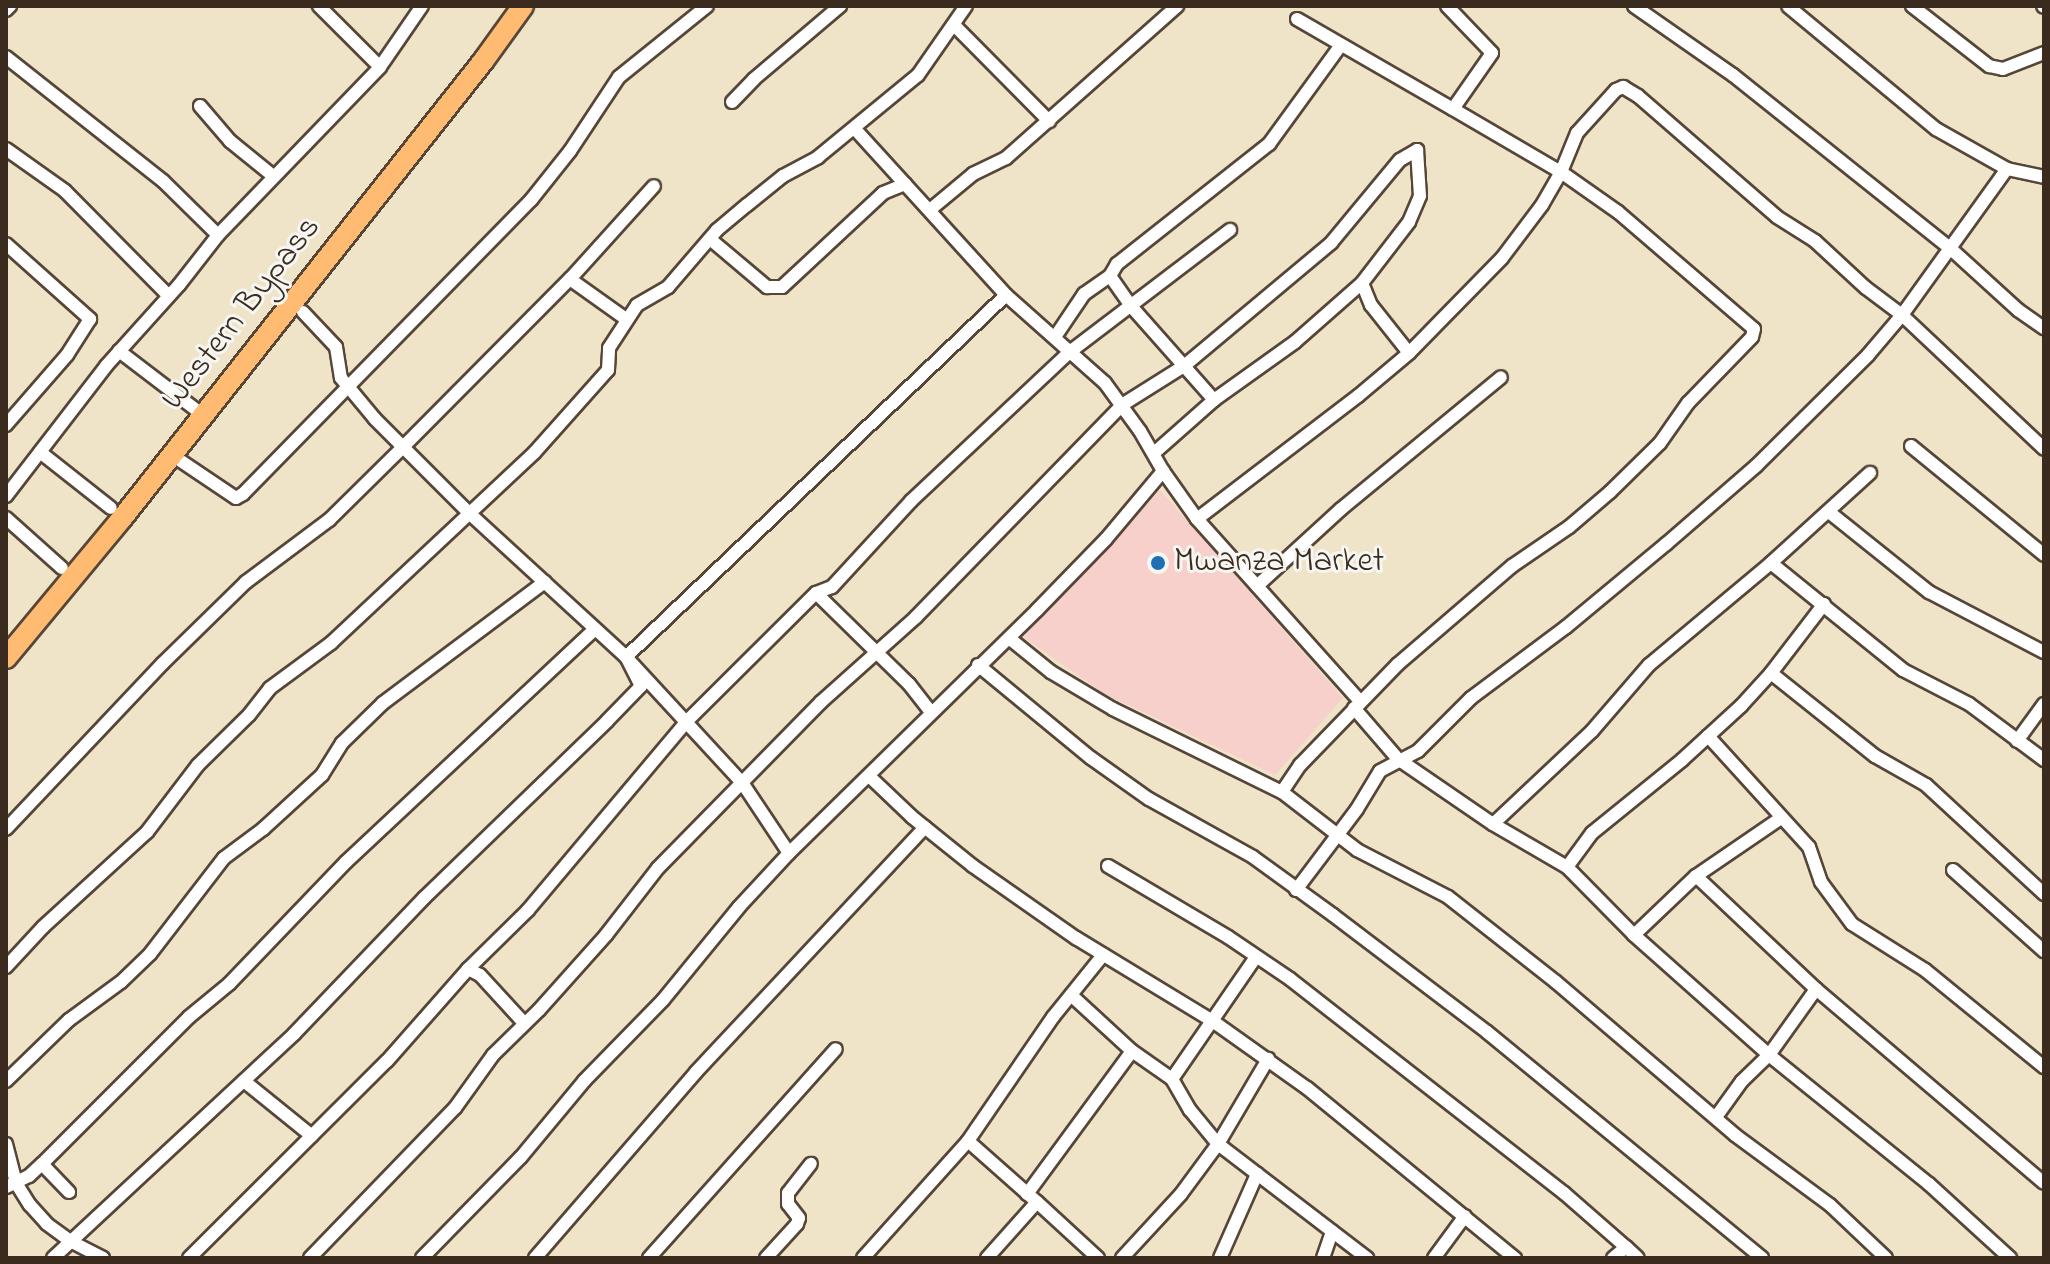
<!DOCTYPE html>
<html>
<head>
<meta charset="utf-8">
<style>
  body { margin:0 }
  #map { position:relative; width:2050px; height:1264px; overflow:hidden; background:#efe3c8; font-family:"Indie Flower",sans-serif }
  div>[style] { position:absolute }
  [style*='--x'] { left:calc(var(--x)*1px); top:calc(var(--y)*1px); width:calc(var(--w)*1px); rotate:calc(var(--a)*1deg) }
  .built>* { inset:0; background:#f7d0cc }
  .roads { filter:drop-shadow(2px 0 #564638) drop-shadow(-2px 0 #564638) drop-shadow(0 2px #564638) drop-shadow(0 -2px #564638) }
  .street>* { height:12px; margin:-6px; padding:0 6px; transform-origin:6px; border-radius:6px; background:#fff }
  .primary>* { height:20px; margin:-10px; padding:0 10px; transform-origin:10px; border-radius:10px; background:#febb71 }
  .dots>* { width:22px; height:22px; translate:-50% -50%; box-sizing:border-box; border:4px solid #f6f6f2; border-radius:50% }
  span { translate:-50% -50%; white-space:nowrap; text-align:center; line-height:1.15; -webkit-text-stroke:6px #f6f6f2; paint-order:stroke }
  .street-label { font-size:34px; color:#3b2a1e }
  .poi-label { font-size:34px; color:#3b2a1e }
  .left { translate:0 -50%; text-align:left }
  .frame { position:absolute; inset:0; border:8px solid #3b2a1e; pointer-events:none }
</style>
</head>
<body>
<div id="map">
  <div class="built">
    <i style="clip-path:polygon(1160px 490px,1343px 698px,1275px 775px,1105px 694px,1023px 637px)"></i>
  </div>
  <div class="roads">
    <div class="street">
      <i style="--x:319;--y:6;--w:86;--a:45"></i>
      <i style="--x:1447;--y:6;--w:65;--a:46.2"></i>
      <i style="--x:1492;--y:53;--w:68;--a:124.9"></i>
      <i style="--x:1453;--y:109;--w:125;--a:30.3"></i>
      <i style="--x:1561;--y:172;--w:42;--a:-67.7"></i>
      <i style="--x:1577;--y:133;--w:58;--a:-47.8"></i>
      <i style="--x:1616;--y:90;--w:8;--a:-23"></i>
      <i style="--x:1623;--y:87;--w:17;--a:31"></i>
      <i style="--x:1638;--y:96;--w:184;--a:41"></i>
      <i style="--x:1777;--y:217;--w:45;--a:32.3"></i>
      <i style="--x:1815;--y:241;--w:69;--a:42.7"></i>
      <i style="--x:1866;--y:288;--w:45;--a:36.9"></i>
      <i style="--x:1902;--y:315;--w:195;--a:43.3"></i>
      <i style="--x:1634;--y:6;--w:121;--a:34.9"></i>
      <i style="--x:1733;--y:75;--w:279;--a:38.6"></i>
      <i style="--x:1951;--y:249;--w:91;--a:42.3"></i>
      <i style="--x:2018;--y:310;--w:32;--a:35"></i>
      <i style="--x:1912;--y:6;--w:98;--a:37.9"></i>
      <i style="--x:1989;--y:66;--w:14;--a:12"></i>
      <i style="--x:2003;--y:69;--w:44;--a:-21.3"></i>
      <i style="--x:2043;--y:6;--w:1;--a:45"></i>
      <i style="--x:6;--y:10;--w:6;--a:-45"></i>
      <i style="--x:1297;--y:19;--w:180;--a:30"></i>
      <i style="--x:955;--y:26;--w:134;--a:45.3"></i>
      <i style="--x:6;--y:57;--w:200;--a:38.3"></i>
      <i style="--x:163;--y:181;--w:77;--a:44.5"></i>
      <i style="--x:732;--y:102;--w:32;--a:-46"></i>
      <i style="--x:754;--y:79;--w:113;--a:-40.3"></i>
      <i style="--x:200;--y:106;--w:46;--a:49.4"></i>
      <i style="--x:230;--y:141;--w:55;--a:39.1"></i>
      <i style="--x:854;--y:128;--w:226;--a:47.7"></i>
      <i style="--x:1006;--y:295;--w:132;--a:41.6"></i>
      <i style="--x:1105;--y:383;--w:59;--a:53.9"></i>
      <i style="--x:1140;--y:431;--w:46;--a:60.1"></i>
      <i style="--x:6;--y:149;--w:72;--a:35.4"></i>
      <i style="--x:65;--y:191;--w:146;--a:45.3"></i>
      <i style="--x:2007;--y:169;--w:38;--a:12"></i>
      <i style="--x:931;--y:209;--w:55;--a:-39.8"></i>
      <i style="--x:973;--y:174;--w:37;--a:-26"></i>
      <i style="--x:1006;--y:158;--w:229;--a:-41.6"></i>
      <i style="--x:710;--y:239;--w:75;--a:40.1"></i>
      <i style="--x:767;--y:287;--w:15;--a:0"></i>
      <i style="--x:782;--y:287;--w:138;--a:-42.9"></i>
      <i style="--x:883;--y:193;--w:24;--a:-22"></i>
      <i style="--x:6;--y:244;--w:113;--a:41.8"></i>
      <i style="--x:90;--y:319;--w:43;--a:122.6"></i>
      <i style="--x:67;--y:355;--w:93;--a:131.1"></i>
      <i style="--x:1110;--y:276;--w:35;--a:55"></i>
      <i style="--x:1130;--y:305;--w:127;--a:48.5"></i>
      <i style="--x:570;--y:279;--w:69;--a:35.5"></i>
      <i style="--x:1362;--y:283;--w:24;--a:68"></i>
      <i style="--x:1371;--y:305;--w:61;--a:51.6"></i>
      <i style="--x:303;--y:312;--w:48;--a:46.7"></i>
      <i style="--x:336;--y:347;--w:31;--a:81"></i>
      <i style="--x:341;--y:378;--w:53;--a:50.3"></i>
      <i style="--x:375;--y:419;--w:133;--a:45"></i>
      <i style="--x:469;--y:513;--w:213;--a:42.5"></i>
      <i style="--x:626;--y:657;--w:173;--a:47.3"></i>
      <i style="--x:743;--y:784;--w:83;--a:56.3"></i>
      <i style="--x:1055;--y:337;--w:52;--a:-56"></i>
      <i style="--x:1084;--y:294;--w:32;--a:-35"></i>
      <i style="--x:1110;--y:276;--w:14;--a:-60"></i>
      <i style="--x:1117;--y:264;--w:194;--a:-38.3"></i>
      <i style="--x:1269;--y:144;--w:122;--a:-54"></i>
      <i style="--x:119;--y:351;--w:96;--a:37.3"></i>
      <i style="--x:1911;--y:446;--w:172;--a:39.3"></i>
      <i style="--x:40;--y:452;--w:90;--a:38.3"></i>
      <i style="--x:172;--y:455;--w:77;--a:33.9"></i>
      <i style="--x:236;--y:498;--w:8;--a:-30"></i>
      <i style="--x:243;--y:494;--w:412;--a:-45.6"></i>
      <i style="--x:531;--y:200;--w:63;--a:-51.5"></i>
      <i style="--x:570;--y:151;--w:89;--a:-56.5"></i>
      <i style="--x:619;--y:77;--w:113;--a:-38.9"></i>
      <i style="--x:6;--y:496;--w:164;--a:-52.4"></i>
      <i style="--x:106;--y:366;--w:109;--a:-48"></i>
      <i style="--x:179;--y:285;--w:63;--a:-52"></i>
      <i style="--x:218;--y:235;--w:233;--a:-46"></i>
      <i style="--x:380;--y:67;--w:74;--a:-55.5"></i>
      <i style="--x:1829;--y:512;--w:128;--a:38.7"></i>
      <i style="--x:1929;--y:592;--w:130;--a:27.6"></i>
      <i style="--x:6;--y:518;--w:75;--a:41.8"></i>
      <i style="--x:1197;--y:519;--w:203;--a:-37.4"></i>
      <i style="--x:1358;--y:396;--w:67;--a:-40.1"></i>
      <i style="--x:1409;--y:353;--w:133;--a:-45.6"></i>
      <i style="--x:1502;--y:258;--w:66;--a:-53"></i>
      <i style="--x:1542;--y:205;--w:38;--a:-60"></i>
      <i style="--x:1561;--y:172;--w:70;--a:35.1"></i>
      <i style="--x:1618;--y:212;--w:179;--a:40.7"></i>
      <i style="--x:1754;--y:329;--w:8;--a:104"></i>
      <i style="--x:1752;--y:337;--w:92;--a:134.1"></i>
      <i style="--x:1688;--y:403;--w:49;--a:125"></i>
      <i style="--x:1660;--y:443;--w:70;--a:135.6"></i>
      <i style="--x:1610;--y:492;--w:54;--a:139.5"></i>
      <i style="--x:1569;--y:527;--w:69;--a:145.6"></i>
      <i style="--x:1512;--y:566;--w:150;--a:139.3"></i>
      <i style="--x:1398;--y:664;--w:141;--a:134.1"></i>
      <i style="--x:1300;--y:765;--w:32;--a:124"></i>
      <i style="--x:1771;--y:563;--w:170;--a:39"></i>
      <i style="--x:1903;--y:670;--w:74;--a:27.3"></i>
      <i style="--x:1969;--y:704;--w:94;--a:36.7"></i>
      <i style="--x:1257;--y:586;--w:114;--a:-42.5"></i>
      <i style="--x:1341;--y:509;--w:207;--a:-39.5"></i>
      <i style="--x:816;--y:593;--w:130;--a:44.4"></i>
      <i style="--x:909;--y:684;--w:36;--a:52"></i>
      <i style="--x:1824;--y:604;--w:87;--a:127.5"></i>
      <i style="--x:1771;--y:673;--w:133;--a:38.6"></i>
      <i style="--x:1875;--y:756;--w:59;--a:29.6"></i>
      <i style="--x:1926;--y:785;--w:161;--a:42.7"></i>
      <i style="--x:1009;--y:638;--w:54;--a:39"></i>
      <i style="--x:1051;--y:672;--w:72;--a:30.8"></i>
      <i style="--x:1113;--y:709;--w:188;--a:26.2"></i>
      <i style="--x:1282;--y:792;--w:95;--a:37.7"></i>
      <i style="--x:1357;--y:850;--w:102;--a:27.3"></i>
      <i style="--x:1448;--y:897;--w:137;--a:38.2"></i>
      <i style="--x:1556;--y:982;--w:235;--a:40.5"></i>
      <i style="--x:1735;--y:1135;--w:118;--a:36.4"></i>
      <i style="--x:1830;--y:1205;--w:77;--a:43.4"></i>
      <i style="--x:978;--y:665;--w:146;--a:39.5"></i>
      <i style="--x:1091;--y:758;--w:71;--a:35.3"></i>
      <i style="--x:1149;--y:799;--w:119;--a:29.1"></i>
      <i style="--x:1253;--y:857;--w:99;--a:35.9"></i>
      <i style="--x:1333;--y:915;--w:193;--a:37.2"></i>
      <i style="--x:1487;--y:1032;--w:356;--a:39.4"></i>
      <i style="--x:1354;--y:708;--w:67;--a:49.2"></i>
      <i style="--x:1398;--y:759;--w:115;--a:34.4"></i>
      <i style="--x:1493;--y:824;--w:86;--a:30.2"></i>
      <i style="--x:1567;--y:867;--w:95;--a:45.4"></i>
      <i style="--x:1634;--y:935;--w:181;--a:41.6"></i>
      <i style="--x:1769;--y:1055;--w:206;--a:38.9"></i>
      <i style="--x:1929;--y:1184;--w:110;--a:42.4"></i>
      <i style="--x:1708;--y:736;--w:150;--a:47.7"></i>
      <i style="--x:1809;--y:847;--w:37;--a:71"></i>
      <i style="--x:1821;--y:882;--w:52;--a:53.6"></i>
      <i style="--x:1852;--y:924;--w:86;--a:32.2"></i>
      <i style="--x:1925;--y:970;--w:154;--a:39.2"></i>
      <i style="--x:2017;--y:741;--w:46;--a:-53.9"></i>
      <i style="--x:869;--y:776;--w:59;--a:43.6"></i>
      <i style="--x:912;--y:817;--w:78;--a:38.8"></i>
      <i style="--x:973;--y:866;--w:126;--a:35"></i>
      <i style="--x:1076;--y:938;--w:162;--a:31.3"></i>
      <i style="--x:1214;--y:1022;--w:114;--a:35.4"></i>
      <i style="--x:1307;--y:1088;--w:269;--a:39.3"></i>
      <i style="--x:1493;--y:824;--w:136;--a:-43.2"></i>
      <i style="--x:1592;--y:731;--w:87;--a:-49.2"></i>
      <i style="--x:1649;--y:665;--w:159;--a:-39.9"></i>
      <i style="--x:1771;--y:563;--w:134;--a:-42.3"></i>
      <i style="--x:6;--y:829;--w:228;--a:-46.6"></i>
      <i style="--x:163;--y:663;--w:116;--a:-44.3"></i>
      <i style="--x:246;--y:582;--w:104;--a:-36.8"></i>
      <i style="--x:329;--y:520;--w:104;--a:-44.6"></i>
      <i style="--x:403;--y:447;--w:237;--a:-45.2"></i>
      <i style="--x:570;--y:279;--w:125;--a:-47.9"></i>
      <i style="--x:1108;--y:866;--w:139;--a:30.6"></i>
      <i style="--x:1228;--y:937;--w:75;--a:34.1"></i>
      <i style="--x:1290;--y:979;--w:348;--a:38"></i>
      <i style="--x:1564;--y:1193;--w:82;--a:41.1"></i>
      <i style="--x:1567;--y:867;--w:42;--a:-53.7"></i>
      <i style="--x:1592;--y:833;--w:116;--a:-39"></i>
      <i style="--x:1682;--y:760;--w:80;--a:-42.5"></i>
      <i style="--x:1741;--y:706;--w:45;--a:-47.7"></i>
      <i style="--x:1953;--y:870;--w:122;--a:41.7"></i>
      <i style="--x:1696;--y:876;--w:165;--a:43.3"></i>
      <i style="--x:1816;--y:989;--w:299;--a:40.4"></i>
      <i style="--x:1296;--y:890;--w:101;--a:-53"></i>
      <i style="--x:1357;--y:809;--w:44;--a:-58.8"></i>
      <i style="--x:1380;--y:771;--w:43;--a:-27.8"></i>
      <i style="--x:1418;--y:751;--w:75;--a:-45"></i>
      <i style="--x:1471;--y:698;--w:119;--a:-36.8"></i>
      <i style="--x:1566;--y:627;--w:130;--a:-39.7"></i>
      <i style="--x:1666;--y:544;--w:119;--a:-40.9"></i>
      <i style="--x:1756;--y:466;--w:158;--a:-44.7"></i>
      <i style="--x:1868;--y:355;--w:52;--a:-49.6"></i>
      <i style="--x:1902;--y:315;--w:180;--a:-54.3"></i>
      <i style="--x:2007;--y:169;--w:81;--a:-150.6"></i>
      <i style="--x:1936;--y:129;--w:192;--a:-140.3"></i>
      <i style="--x:1634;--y:935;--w:86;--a:-43.6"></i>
      <i style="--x:1696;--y:876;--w:103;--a:-34.3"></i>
      <i style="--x:6;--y:967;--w:54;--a:-47.2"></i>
      <i style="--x:43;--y:927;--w:141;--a:-42.4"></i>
      <i style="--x:147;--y:832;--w:84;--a:-52.7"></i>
      <i style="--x:198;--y:765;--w:71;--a:-44.4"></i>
      <i style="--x:249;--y:715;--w:34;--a:-52"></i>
      <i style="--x:270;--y:688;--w:76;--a:-36.4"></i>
      <i style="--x:331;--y:643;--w:278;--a:-43.1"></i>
      <i style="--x:534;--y:453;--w:111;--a:-48.3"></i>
      <i style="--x:608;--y:370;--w:22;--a:-87"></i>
      <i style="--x:609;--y:348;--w:51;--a:-56.9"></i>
      <i style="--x:637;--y:305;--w:36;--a:-30"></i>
      <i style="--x:668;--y:287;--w:75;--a:-49.3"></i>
      <i style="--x:717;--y:230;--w:39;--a:-40"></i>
      <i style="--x:747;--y:205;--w:46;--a:-38.9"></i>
      <i style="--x:783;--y:176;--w:40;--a:-28"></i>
      <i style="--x:818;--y:157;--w:129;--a:-39.4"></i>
      <i style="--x:918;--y:75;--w:84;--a:-55.2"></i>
      <i style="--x:468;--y:969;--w:84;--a:-44.5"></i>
      <i style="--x:528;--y:910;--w:247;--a:-49.9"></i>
      <i style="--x:687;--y:721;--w:182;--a:-44.8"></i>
      <i style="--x:816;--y:593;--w:17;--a:-21"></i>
      <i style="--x:832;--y:587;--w:117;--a:-47.4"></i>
      <i style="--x:911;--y:501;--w:219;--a:-43.2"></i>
      <i style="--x:1071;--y:351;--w:200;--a:-37.3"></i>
      <i style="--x:1071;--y:995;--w:83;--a:42.6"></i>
      <i style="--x:1132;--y:1051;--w:49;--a:35"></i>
      <i style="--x:1172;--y:1079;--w:36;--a:60"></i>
      <i style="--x:1190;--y:1110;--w:44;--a:50.5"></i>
      <i style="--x:1218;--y:1144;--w:188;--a:37.4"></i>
      <i style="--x:1172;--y:1079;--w:148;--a:-55.5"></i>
      <i style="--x:6;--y:1081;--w:88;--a:-44.1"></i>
      <i style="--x:69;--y:1020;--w:64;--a:-36.2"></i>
      <i style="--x:121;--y:982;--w:40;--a:-44"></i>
      <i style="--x:150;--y:954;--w:121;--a:-52.4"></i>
      <i style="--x:224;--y:858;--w:49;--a:-36.6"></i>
      <i style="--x:263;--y:829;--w:80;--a:-42.5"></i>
      <i style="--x:322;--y:775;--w:38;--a:-58"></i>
      <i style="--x:342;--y:743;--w:57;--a:-44.3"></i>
      <i style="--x:383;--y:703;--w:202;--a:-36.8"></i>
      <i style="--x:244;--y:1081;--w:87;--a:39"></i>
      <i style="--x:1716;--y:1117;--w:44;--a:-54.2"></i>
      <i style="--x:1742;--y:1081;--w:37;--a:-44"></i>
      <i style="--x:1769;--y:1055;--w:81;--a:-54.5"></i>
      <i style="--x:968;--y:1141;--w:150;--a:-55.6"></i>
      <i style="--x:1053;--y:1017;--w:80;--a:-51.1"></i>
      <i style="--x:6;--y:1144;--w:40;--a:75.6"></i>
      <i style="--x:16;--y:1183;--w:26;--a:58"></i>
      <i style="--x:30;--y:1205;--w:25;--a:48"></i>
      <i style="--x:47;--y:1224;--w:29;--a:36"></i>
      <i style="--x:70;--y:1241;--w:37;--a:27"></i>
      <i style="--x:42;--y:1164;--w:39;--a:46"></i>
      <i style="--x:6;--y:1187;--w:25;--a:-26"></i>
      <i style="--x:29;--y:1176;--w:18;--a:-43"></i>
      <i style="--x:42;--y:1164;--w:208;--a:-45"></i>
      <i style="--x:189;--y:1017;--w:52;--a:-39.5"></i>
      <i style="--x:229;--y:984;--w:169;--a:-46.2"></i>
      <i style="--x:346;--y:862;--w:341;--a:-43.1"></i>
      <i style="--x:1027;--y:1194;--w:177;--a:-53.7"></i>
      <i style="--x:1037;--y:1202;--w:83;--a:42.6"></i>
      <i style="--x:53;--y:1258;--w:329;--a:-42.9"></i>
      <i style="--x:294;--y:1034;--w:188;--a:-46.3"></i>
      <i style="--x:424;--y:898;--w:255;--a:-44"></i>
      <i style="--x:607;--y:721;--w:49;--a:-45.8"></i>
      <i style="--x:641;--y:686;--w:33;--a:-117"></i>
      <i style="--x:626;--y:657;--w:525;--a:-43.61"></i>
      <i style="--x:189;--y:1258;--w:279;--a:-44.9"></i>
      <i style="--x:387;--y:1061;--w:123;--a:-48.6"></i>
      <i style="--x:468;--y:969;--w:13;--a:27"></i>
      <i style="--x:480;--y:975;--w:65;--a:47.5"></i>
      <i style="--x:310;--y:1258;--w:209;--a:-46"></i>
      <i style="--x:455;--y:1108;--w:65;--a:-54.4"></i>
      <i style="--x:493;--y:1055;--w:64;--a:-44.4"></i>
      <i style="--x:539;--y:1010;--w:101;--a:-48.2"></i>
      <i style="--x:606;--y:935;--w:85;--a:-52.2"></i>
      <i style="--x:658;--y:868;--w:233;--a:-45.5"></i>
      <i style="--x:821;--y:702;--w:127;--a:-41.8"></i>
      <i style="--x:916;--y:617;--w:296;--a:-45.8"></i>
      <i style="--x:1122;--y:405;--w:73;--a:-32.2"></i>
      <i style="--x:1184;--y:366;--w:192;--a:-39.9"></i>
      <i style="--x:1331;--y:243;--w:108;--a:-50.3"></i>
      <i style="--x:1400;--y:160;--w:20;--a:-30"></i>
      <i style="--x:1417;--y:150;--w:46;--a:86.3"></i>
      <i style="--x:1420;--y:196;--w:28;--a:113"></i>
      <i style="--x:1409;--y:222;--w:77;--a:127.6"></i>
      <i style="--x:1362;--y:283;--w:89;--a:138.6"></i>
      <i style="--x:1295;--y:342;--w:100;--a:144.4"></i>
      <i style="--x:1214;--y:400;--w:80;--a:138.5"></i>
      <i style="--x:422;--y:1258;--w:141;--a:-45.6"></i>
      <i style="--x:521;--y:1157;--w:99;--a:-50.3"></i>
      <i style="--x:584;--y:1081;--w:113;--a:-45.7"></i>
      <i style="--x:663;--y:1000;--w:120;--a:-50.7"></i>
      <i style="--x:739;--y:907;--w:74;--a:-47.2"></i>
      <i style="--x:789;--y:853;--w:347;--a:-44.4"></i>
      <i style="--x:1037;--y:610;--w:99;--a:-45.8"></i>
      <i style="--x:1106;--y:539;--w:89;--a:-50"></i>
      <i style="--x:1163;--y:471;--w:59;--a:54.7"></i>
      <i style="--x:1197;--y:519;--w:244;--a:48.2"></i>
      <i style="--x:535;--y:1258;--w:246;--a:-49.1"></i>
      <i style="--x:696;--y:1072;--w:335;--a:-46.9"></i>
      <i style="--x:649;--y:1258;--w:280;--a:-48.2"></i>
      <i style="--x:766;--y:1258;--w:46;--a:-47.6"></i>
      <i style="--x:797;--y:1224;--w:6;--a:-72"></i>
      <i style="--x:799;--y:1218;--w:18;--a:-128"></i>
      <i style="--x:788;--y:1204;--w:11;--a:-90"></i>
      <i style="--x:788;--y:1193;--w:37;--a:-52"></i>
      <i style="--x:863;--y:1258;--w:157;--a:-48.1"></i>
      <i style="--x:968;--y:1141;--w:92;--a:41.5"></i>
      <i style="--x:1037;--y:1202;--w:75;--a:131.8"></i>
      <i style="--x:1122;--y:1258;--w:87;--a:-47.3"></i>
      <i style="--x:1181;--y:1194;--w:62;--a:-53.5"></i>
      <i style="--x:1218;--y:1144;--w:99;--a:-59.5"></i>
      <i style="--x:1220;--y:1258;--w:92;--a:-66.2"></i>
      <i style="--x:1323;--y:1258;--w:28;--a:-71"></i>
      <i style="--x:1434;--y:1258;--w:52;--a:-53.6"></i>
      <i style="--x:1613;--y:1258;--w:17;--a:-40"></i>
      <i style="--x:1626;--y:1247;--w:16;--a:43"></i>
    </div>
    <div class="primary">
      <i style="--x:6;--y:658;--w:183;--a:-50.3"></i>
      <i style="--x:123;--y:517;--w:582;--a:-51.69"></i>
      <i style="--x:484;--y:60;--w:67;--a:-54.2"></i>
    </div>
  </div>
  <div class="dots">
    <i style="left:1158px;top:563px;background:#1f6fb2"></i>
  </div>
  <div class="street-label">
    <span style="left:242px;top:314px;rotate:-52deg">Western Bypass</span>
  </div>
  <div class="poi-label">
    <span class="left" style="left:1174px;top:563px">Mwanza Market</span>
  </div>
  <div class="frame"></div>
</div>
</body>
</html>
